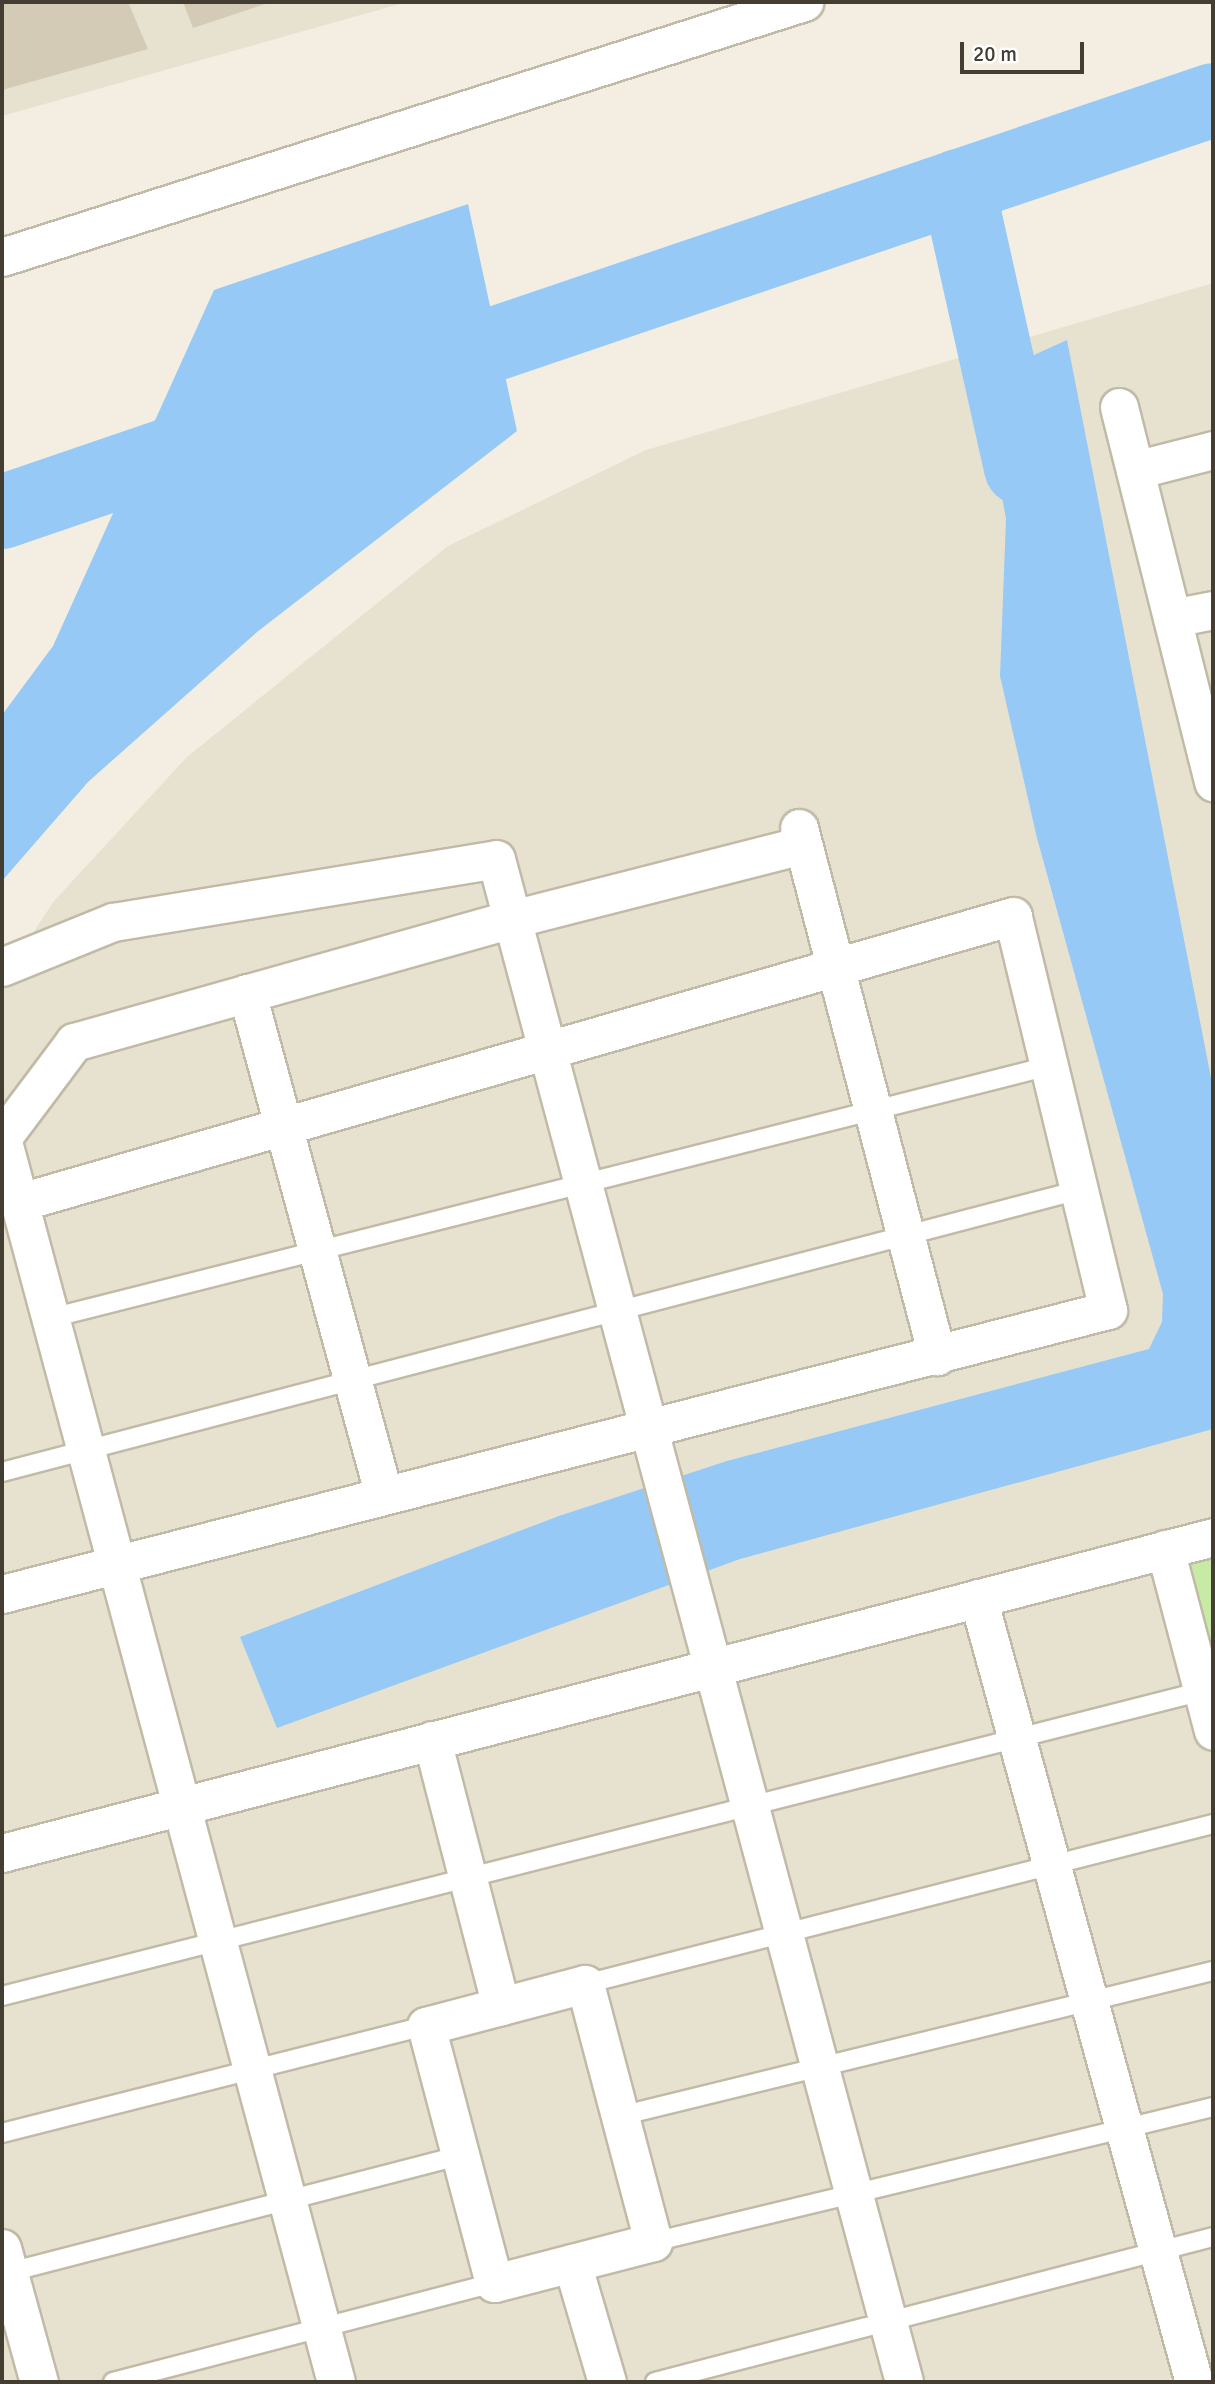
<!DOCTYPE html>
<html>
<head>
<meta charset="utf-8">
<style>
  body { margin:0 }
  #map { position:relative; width:1215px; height:2384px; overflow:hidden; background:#f3eee1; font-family:Signika,sans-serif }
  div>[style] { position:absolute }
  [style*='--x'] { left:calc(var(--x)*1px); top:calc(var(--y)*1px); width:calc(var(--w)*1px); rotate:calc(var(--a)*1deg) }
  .residential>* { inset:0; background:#e7e1cf }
  .green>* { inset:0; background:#c7eba5 }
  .water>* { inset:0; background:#96c9f6 }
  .river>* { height:74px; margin:-37px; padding:0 37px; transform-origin:37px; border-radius:37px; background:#96c9f6 }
  .building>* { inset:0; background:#d4cbb6 }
  .roads { filter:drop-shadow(2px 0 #c1baa6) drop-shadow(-2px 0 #c1baa6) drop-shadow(0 2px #c1baa6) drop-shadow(0 -2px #c1baa6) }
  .lane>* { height:18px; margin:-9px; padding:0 9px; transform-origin:9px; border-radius:9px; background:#fff }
  .street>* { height:37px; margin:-18.5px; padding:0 18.5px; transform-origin:18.5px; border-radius:18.5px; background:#fff }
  span { translate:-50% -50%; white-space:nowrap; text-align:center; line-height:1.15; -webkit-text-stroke:5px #fff; paint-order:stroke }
  .frame { position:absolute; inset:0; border:4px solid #443e32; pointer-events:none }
  .scale { position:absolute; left:960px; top:42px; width:124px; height:32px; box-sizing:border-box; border:4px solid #443e32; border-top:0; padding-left:9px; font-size:21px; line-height:24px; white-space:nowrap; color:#443e32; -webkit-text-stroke:5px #fff; paint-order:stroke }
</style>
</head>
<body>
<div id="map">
  <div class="residential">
    <i style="clip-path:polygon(2px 2px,407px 2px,2px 116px)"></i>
    <i style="clip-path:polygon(1213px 283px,1213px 2368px,1160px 2382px,2px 2382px,2px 980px,54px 901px,187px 757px,448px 546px,646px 450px)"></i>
  </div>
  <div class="green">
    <i style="clip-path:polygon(1213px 1554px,1213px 1681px,1182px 1561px)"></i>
  </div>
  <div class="water">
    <i style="clip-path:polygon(468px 204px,517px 431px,257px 632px,88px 782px,2px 881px,2px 715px,53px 646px,214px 290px)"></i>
    <i style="clip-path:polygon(1067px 340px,1213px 1088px,1213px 1429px,740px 1559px,277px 1728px,240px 1637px,559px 1516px,727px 1461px,1149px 1349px,1162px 1322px,1163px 1294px,1037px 838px,1000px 676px,1006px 519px,981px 379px)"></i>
  </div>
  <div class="river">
    <i style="--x:958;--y:186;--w:289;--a:77.4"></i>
    <i style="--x:403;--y:375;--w:855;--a:-18.75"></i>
    <i style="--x:2;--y:512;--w:241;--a:-18.9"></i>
  </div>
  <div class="building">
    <i style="clip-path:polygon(2px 2px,128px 2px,148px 49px,2px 90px)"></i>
    <i style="clip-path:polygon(183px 2px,271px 2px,193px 28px)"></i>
  </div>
  <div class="roads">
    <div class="lane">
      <i style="--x:51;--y:1318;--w:1029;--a:-14.17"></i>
      <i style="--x:2;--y:1472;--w:1113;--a:-14.67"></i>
      <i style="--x:585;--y:1984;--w:648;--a:-14.29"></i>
      <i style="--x:2;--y:1996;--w:1239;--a:-14.25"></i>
      <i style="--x:620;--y:2116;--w:610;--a:-13.74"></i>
      <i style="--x:2;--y:2133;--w:437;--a:-14.2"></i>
      <i style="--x:653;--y:2242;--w:576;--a:-13.55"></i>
      <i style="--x:6;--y:2273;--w:469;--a:-14.5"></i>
      <i style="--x:113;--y:2382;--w:394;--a:-14.6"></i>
      <i style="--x:655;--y:2382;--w:577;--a:-14.57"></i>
    </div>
    <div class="street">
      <i style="--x:2;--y:257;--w:842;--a:-17.64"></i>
      <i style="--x:1119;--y:407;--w:387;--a:75.9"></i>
      <i style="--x:1135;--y:470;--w:81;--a:-14.4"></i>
      <i style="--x:1172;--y:618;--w:42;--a:-11"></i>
      <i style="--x:799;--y:828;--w:546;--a:75.35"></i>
      <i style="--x:2;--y:967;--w:120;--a:-22.1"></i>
      <i style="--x:113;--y:922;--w:388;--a:-9.3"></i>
      <i style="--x:496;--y:859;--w:1577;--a:75"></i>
      <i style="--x:247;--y:993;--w:521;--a:74.76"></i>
      <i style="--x:2;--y:1138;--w:1288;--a:74.97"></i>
      <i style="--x:2;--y:1138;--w:120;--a:-53.1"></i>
      <i style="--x:74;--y:1042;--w:455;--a:-15.7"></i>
      <i style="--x:512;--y:919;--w:300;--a:-14.3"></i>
      <i style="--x:1165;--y:1549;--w:188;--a:75.2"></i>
      <i style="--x:2;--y:1594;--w:1142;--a:-14.4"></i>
      <i style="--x:1108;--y:1310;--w:405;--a:-103.6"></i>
      <i style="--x:1013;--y:916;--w:1033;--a:163.93"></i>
      <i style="--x:978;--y:1598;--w:813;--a:74.6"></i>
      <i style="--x:432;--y:1740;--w:275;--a:75.5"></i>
      <i style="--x:2;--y:1853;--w:1252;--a:-14.62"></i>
      <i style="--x:585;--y:1984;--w:267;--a:75.2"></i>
      <i style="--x:653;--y:2242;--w:164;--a:165.5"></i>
      <i style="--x:494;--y:2283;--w:266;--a:-104.8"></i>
      <i style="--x:426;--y:2026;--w:164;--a:-14.8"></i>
      <i style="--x:2;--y:2248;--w:139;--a:74.6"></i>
      <i style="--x:572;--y:2263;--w:124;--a:73.6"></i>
    </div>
  </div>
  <div class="frame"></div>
  <div class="scale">20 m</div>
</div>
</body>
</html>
